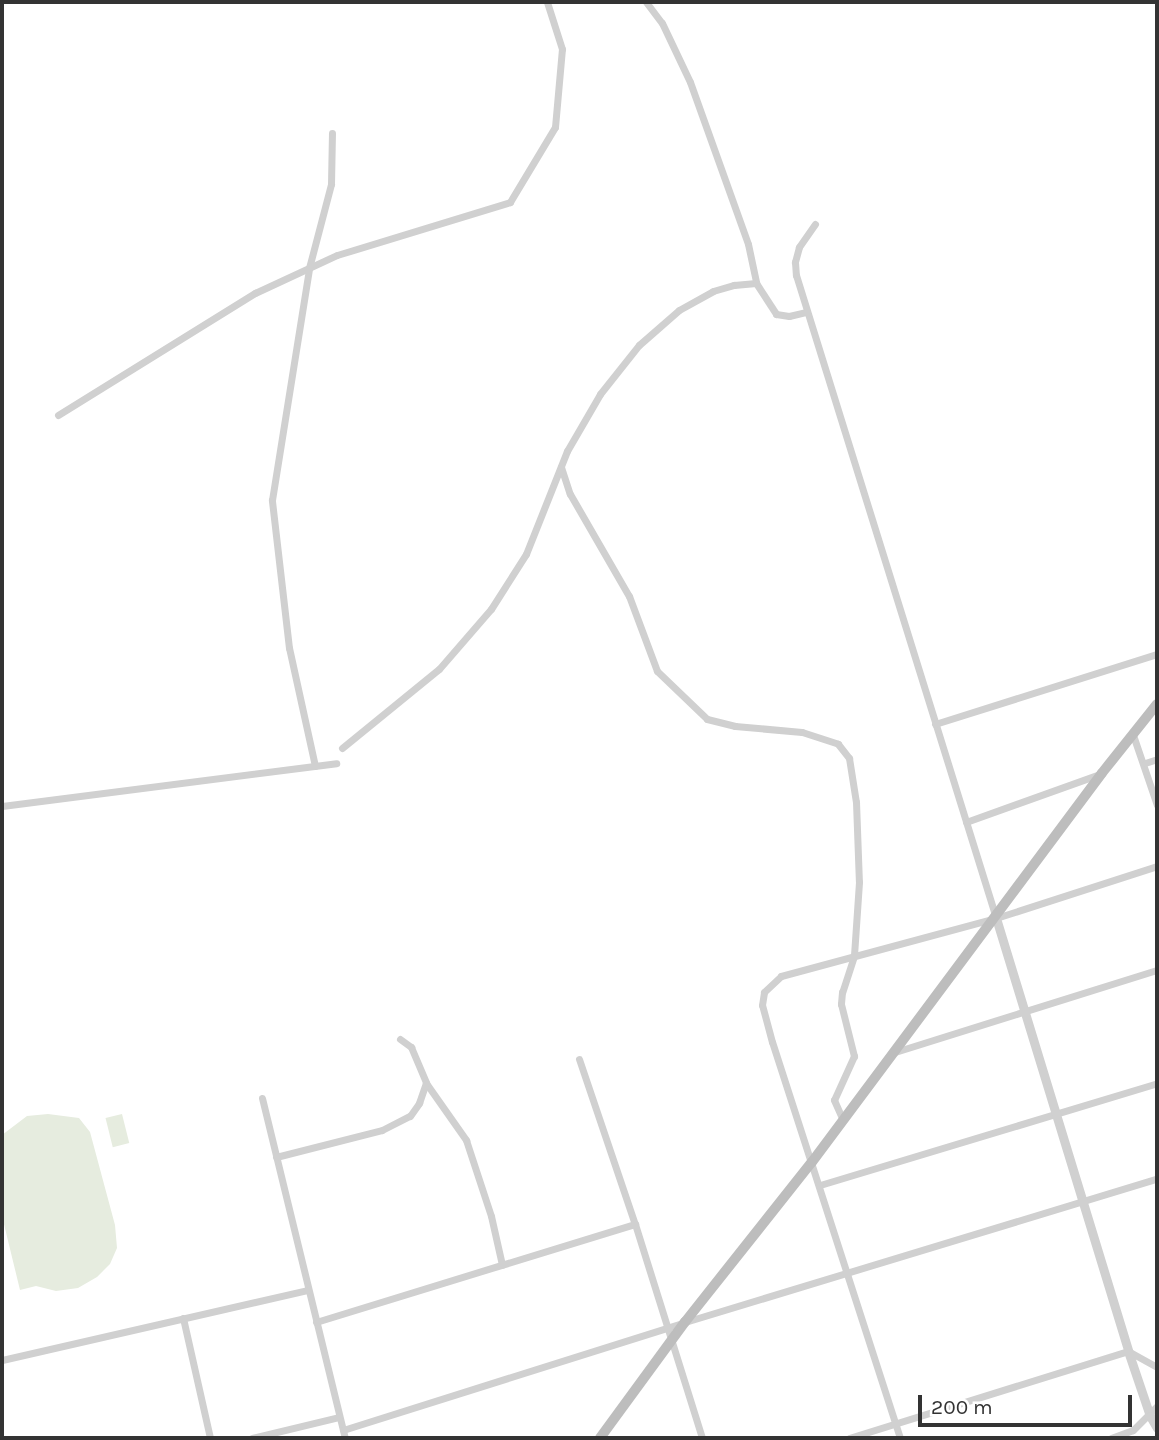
<!DOCTYPE html>
<html>
<head>
<meta charset="utf-8">
<style>
  body { margin:0 }
  #map { position:relative; width:1159px; height:1440px; overflow:hidden; background:#fff; font-family:Karla,sans-serif }
  div>[style] { position:absolute }
  [style*='--x'] { left:calc(var(--x)*1px); top:calc(var(--y)*1px); width:calc(var(--w)*1px); rotate:calc(var(--a)*1deg) }
  .green>* { inset:0; background:#e6ecdf; transform-origin:0 0 }
  .minor>* { height:7px; margin:-3.5px; padding:0 3.5px; transform-origin:3.5px; border-radius:3.5px; background:#d0d0d0 }
  .tertiary>* { height:9px; margin:-4.5px; padding:0 4.5px; transform-origin:4.5px; border-radius:4.5px; background:#d0d0d0 }
  .secondary>* { height:10px; margin:-5px; padding:0 5px; transform-origin:5px; border-radius:5px; background:#bdbdbd }
  span { translate:-50% -50%; white-space:nowrap; text-align:center; line-height:1.15; -webkit-text-stroke:7px #fff; paint-order:stroke }
  .frame { position:absolute; inset:0; border:4px solid #333; pointer-events:none }
  .scale { position:absolute; left:918px; top:1395px; width:214px; height:32px; box-sizing:border-box; border:4px solid #333; border-top:0; padding-left:9px; font-size:21px; line-height:24px; white-space:nowrap; color:#333; -webkit-text-stroke:5px #fff; paint-order:stroke }
</style>
</head>
<body>
<div id="map">
  <div class="green">
    <i style="clip-path:polygon(48px 1114px,79px 1118px,90px 1132px,115px 1225px,117px 1248px,110px 1264px,97px 1277px,78px 1288px,56px 1291px,36px 1286px,20px 1290px,2px 1216px,2px 1135px,27px 1116px)"></i>
    <i style="left:122px;top:1114px;width:30px;height:17px;rotate:76deg"></i>
  </div>
  <div class="minor">
    <i style="--x:646;--y:2;--w:26;--a:53"></i>
    <i style="--x:662;--y:23;--w:65;--a:64.6"></i>
    <i style="--x:690;--y:82;--w:172;--a:70.3"></i>
    <i style="--x:748;--y:244;--w:40;--a:78"></i>
    <i style="--x:815;--y:224;--w:28;--a:125"></i>
    <i style="--x:799;--y:247;--w:16;--a:105"></i>
    <i style="--x:795;--y:262;--w:13;--a:86"></i>
    <i style="--x:796;--y:275;--w:673;--a:72.72"></i>
    <i style="--x:58;--y:415;--w:232;--a:-31.8"></i>
    <i style="--x:255;--y:293;--w:90;--a:-24.9"></i>
    <i style="--x:337;--y:255;--w:181;--a:-17"></i>
    <i style="--x:510;--y:202;--w:87;--a:-59"></i>
    <i style="--x:555;--y:127;--w:78;--a:-84.9"></i>
    <i style="--x:562;--y:49;--w:49;--a:-107.7"></i>
    <i style="--x:561;--y:467;--w:28;--a:72"></i>
    <i style="--x:570;--y:494;--w:118;--a:60"></i>
    <i style="--x:629;--y:596;--w:80;--a:69.5"></i>
    <i style="--x:657;--y:671;--w:69;--a:43.8"></i>
    <i style="--x:707;--y:719;--w:29;--a:14"></i>
    <i style="--x:735;--y:726;--w:67;--a:5.1"></i>
    <i style="--x:802;--y:732;--w:38;--a:18"></i>
    <i style="--x:838;--y:744;--w:18;--a:52"></i>
    <i style="--x:849;--y:758;--w:45;--a:81"></i>
    <i style="--x:856;--y:802;--w:80;--a:87.9"></i>
    <i style="--x:859;--y:882;--w:74;--a:93.9"></i>
    <i style="--x:854;--y:956;--w:38;--a:108"></i>
    <i style="--x:842;--y:992;--w:12;--a:95"></i>
    <i style="--x:841;--y:1004;--w:54;--a:76"></i>
    <i style="--x:854;--y:1056;--w:48;--a:114.4"></i>
    <i style="--x:834;--y:1100;--w:22;--a:66"></i>
    <i style="--x:935;--y:724;--w:233;--a:-17.5"></i>
    <i style="--x:1133;--y:735;--w:74;--a:71.1"></i>
    <i style="--x:342;--y:748;--w:125;--a:-39.2"></i>
    <i style="--x:439;--y:669;--w:79;--a:-49.1"></i>
    <i style="--x:491;--y:609;--w:65;--a:-57.5"></i>
    <i style="--x:526;--y:554;--w:111;--a:-68.3"></i>
    <i style="--x:567;--y:451;--w:66;--a:-59.9"></i>
    <i style="--x:600;--y:394;--w:63;--a:-51.5"></i>
    <i style="--x:639;--y:345;--w:53;--a:-41.2"></i>
    <i style="--x:679;--y:310;--w:39;--a:-29"></i>
    <i style="--x:713;--y:291;--w:22;--a:-16"></i>
    <i style="--x:734;--y:285;--w:22;--a:-5"></i>
    <i style="--x:756;--y:283;--w:37;--a:57"></i>
    <i style="--x:776;--y:314;--w:13;--a:9"></i>
    <i style="--x:789;--y:316;--w:18;--a:-13"></i>
    <i style="--x:1145;--y:763;--w:13;--a:-18"></i>
    <i style="--x:315;--y:766;--w:121;--a:-102.4"></i>
    <i style="--x:289;--y:648;--w:149;--a:-96.6"></i>
    <i style="--x:272;--y:500;--w:235;--a:-80.9"></i>
    <i style="--x:309;--y:268;--w:87;--a:-75.3"></i>
    <i style="--x:331;--y:184;--w:51;--a:-88.9"></i>
    <i style="--x:2;--y:806;--w:337;--a:-7.3"></i>
    <i style="--x:966;--y:822;--w:142;--a:-19.7"></i>
    <i style="--x:400;--y:1039;--w:14;--a:36"></i>
    <i style="--x:411;--y:1047;--w:39;--a:67"></i>
    <i style="--x:426;--y:1083;--w:70;--a:54.9"></i>
    <i style="--x:466;--y:1140;--w:80;--a:71.8"></i>
    <i style="--x:491;--y:1216;--w:50;--a:77.3"></i>
    <i style="--x:895;--y:1052;--w:275;--a:-17.4"></i>
    <i style="--x:579;--y:1059;--w:174;--a:71.3"></i>
    <i style="--x:635;--y:1224;--w:224;--a:72.6"></i>
    <i style="--x:262;--y:1098;--w:350;--a:76.3"></i>
    <i style="--x:276;--y:1157;--w:109;--a:-14.3"></i>
    <i style="--x:382;--y:1130;--w:31;--a:-27"></i>
    <i style="--x:410;--y:1116;--w:16;--a:-55"></i>
    <i style="--x:419;--y:1103;--w:21;--a:-71"></i>
    <i style="--x:820;--y:1185;--w:352;--a:-16.8"></i>
    <i style="--x:183;--y:1318;--w:123;--a:77.3"></i>
    <i style="--x:316;--y:1322;--w:334;--a:-17.1"></i>
    <i style="--x:2;--y:1360;--w:313;--a:-12.9"></i>
    <i style="--x:343;--y:1430;--w:359;--a:-17.5"></i>
    <i style="--x:685;--y:1322;--w:493;--a:-16.9"></i>
    <i style="--x:252;--y:1438;--w:89;--a:-13.6"></i>
    <i style="--x:849;--y:1438;--w:292;--a:-17.3"></i>
    <i style="--x:1128;--y:1351;--w:33;--a:29"></i>
    <i style="--x:900;--y:1438;--w:416;--a:-107.9"></i>
    <i style="--x:772;--y:1042;--w:38;--a:-105"></i>
    <i style="--x:762;--y:1005;--w:13;--a:-81"></i>
    <i style="--x:764;--y:992;--w:23;--a:-43"></i>
    <i style="--x:781;--y:976;--w:223;--a:-15.1"></i>
    <i style="--x:996;--y:918;--w:169;--a:-17.9"></i>
    <i style="--x:1111;--y:1438;--w:23;--a:-20"></i>
    <i style="--x:1133;--y:1430;--w:34;--a:-45"></i>
  </div>
  <div class="tertiary">
    <i style="--x:996;--y:918;--w:453;--a:73"></i>
    <i style="--x:1128;--y:1351;--w:69;--a:71.3"></i>
    <i style="--x:1150;--y:1416;--w:14;--a:60"></i>
  </div>
  <div class="secondary">
    <i style="--x:600;--y:1438;--w:144;--a:-53.8"></i>
    <i style="--x:685;--y:1322;--w:204;--a:-51.6"></i>
    <i style="--x:812;--y:1162;--w:485;--a:-53.3"></i>
    <i style="--x:1102;--y:773;--w:88;--a:-51.4"></i>
  </div>
  <div class="frame"></div>
  <div class="scale">200 m</div>
</div>
</body>
</html>
